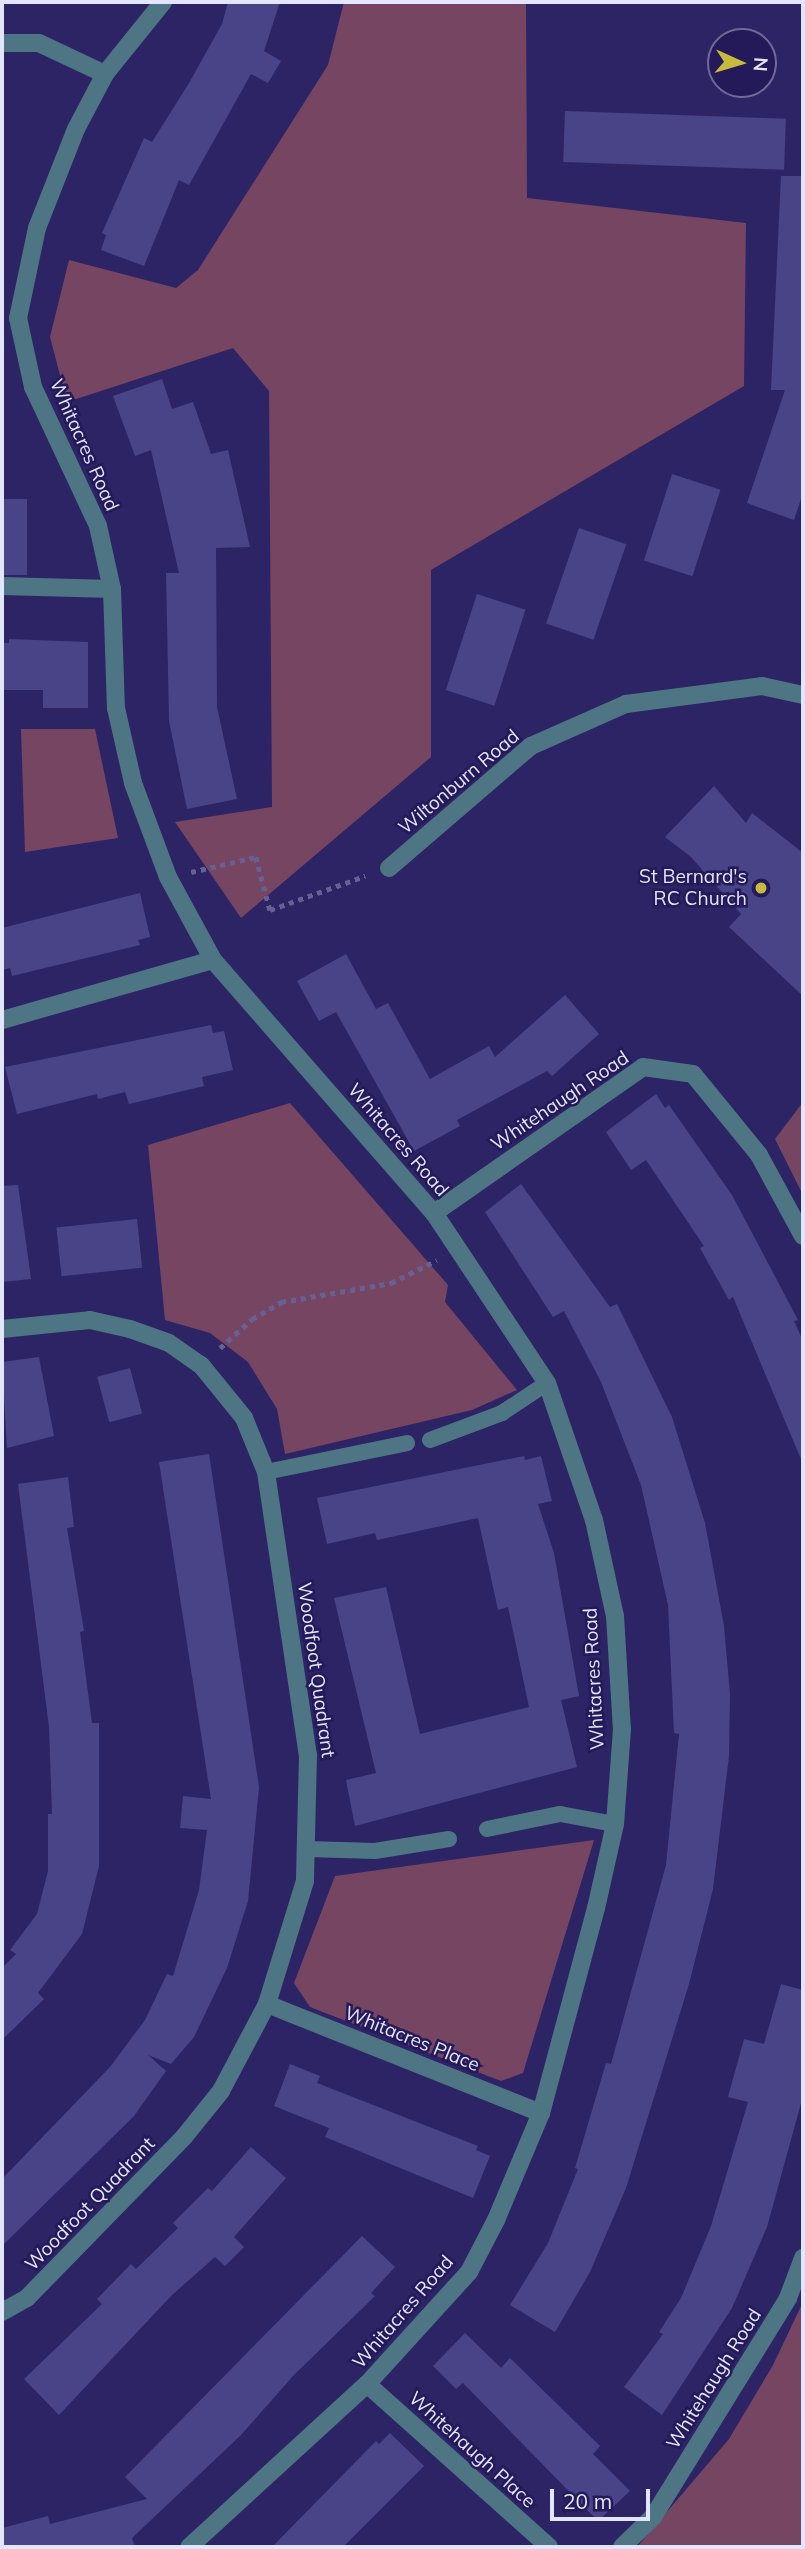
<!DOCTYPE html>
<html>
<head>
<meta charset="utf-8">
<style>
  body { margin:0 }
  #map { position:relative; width:805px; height:2549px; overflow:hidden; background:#2d2465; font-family:Mulish,sans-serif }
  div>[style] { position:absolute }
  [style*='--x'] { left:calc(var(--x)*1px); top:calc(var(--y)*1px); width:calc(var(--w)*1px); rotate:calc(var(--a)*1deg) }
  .green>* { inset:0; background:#764562 }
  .building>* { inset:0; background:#494488; transform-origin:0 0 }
  .path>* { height:4.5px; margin-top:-2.25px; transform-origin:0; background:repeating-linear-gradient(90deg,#666195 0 5px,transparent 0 10px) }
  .service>* { height:16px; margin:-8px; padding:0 8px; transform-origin:8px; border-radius:8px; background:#4e7584 }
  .minor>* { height:18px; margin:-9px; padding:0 9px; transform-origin:9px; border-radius:9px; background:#4e7584 }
  .dots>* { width:19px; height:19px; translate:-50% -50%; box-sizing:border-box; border:4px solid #241959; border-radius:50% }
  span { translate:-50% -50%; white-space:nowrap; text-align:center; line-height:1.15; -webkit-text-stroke:5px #241959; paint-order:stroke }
  .street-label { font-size:19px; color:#e3e4fd }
  .poi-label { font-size:19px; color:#e3e4fd }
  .right { translate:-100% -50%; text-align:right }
  .frame { position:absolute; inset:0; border:4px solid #e3e4fd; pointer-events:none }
  .north { position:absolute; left:707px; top:28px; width:70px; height:70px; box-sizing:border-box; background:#241959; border:2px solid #706a9b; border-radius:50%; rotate:94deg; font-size:19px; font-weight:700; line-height:28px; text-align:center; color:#e3e4fd }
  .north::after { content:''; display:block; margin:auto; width:24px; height:32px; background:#c6bb3c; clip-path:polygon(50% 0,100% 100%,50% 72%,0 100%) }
  .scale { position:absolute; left:550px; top:2489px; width:100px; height:32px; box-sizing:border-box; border:4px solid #e3e4fd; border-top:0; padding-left:9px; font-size:21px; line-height:24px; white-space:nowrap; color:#e3e4fd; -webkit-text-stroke:5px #241959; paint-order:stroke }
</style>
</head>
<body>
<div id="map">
  <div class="green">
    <i style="clip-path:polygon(344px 2px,526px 2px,527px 198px,746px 223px,744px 386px,431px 570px,431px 757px,241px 918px,175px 822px,272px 807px,269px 391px,233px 348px,67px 402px,50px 337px,69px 260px,176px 288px,198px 270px,328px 65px)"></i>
    <i style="clip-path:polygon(21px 729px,95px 729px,118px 838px,25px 852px)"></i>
    <i style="clip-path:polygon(803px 1102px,803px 1195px,775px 1139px)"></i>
    <i style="clip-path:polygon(290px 1103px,448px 1285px,445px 1302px,517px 1390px,472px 1410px,285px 1454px,277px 1409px,248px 1362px,210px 1333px,165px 1320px,148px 1145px)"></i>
    <i style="clip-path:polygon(594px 1840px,523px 2073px,501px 2081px,310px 2007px,294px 1983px,335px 1876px)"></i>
    <i style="clip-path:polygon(803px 2302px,803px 2547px,637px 2547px,729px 2439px,773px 2365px)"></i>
  </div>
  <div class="building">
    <i style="clip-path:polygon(228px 2px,280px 2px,264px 51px,281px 61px,268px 83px,251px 74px,189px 185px,179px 180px,144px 266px,101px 250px,106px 235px,102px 233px,144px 138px,152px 142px,189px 83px,222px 24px)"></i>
    <i style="left:565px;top:111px;width:221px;height:51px;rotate:2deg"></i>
    <i style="clip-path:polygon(781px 176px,803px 176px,803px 493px,794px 520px,747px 503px,785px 390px,771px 390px)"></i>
    <i style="clip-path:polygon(162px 379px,172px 409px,193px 402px,211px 454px,228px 450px,250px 547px,216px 548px,217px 707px,237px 799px,187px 809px,169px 721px,166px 573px,179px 573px,151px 450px,135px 456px,113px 396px)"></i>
    <i style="left:672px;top:474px;width:51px;height:91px;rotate:18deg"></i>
    <i style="left:2px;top:499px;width:25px;height:76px"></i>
    <i style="left:579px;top:528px;width:50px;height:101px;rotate:19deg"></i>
    <i style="left:477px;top:594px;width:51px;height:101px;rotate:18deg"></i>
    <i style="clip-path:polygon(9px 639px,88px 642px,88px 708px,43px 708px,43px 690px,2px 690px,2px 643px,9px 643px)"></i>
    <i style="clip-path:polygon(714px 786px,746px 823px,752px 813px,803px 853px,803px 996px,729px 927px,741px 914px,691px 857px,665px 837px)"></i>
    <i style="clip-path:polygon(140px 893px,150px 937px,138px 940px,140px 945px,12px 976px,10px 968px,2px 970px,2px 928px)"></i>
    <i style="clip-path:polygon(346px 954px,376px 1009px,388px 1003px,430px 1079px,489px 1046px,495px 1057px,565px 995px,599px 1034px,552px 1076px,547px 1071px,457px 1120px,460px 1126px,414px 1151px,336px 1012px,319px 1021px,297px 981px)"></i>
    <i style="clip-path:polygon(211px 1025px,213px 1033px,224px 1031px,233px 1070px,202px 1077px,204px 1086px,129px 1104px,125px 1092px,98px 1099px,97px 1094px,17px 1114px,5px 1067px)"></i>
    <i style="clip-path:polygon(656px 1094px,665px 1108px,669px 1105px,732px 1195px,798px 1320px,794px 1321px,803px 1341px,803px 1464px,733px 1297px,729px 1300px,700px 1248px,704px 1246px,646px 1160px,631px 1170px,606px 1132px)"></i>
    <i style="clip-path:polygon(521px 1184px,610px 1307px,617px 1304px,672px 1417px,705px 1523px,724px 1626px,730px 1694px,729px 1756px,713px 1889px,689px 1984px,626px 2188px,590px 2272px,555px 2332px,510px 2305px,548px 2243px,578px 2169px,575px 2168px,606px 2063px,611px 2064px,666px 1865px,679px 1734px,674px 1733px,668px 1605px,641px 1485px,601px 1382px,564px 1311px,553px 1317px,485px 1212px)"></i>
    <i style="clip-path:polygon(18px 1185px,31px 1279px,2px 1282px,2px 1186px)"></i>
    <i style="left:137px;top:1219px;width:49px;height:81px;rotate:84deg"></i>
    <i style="clip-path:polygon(39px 1357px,54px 1436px,7px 1448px,2px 1362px)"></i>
    <i style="left:130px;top:1368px;width:47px;height:34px;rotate:75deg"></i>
    <i style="clip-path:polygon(209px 1454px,259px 1787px,248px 1901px,227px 1968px,194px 2037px,171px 2064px,148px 2055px,166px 2071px,134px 2116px,2px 2246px,2px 2179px,110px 2067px,145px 2020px,167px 1974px,173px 1976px,199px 1890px,207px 1830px,180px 1828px,183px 1796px,211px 1799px,159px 1462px)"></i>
    <i style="clip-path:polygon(524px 1456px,525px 1460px,541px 1456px,552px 1501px,538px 1504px,554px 1553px,579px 1696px,561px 1700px,577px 1767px,355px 1826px,346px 1780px,376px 1773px,334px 1598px,386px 1587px,420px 1734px,529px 1707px,508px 1607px,498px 1610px,478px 1518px,377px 1540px,375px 1533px,327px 1544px,317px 1498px)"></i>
    <i style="clip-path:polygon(68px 1477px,74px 1527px,67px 1528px,84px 1631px,80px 1632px,92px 1723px,99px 1723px,99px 1866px,82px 1934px,38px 1993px,44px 1999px,2px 2040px,2px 1968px,16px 1954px,10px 1950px,37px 1914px,48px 1871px,48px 1814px,52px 1814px,49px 1727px,18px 1484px)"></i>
    <i style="clip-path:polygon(781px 1984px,803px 1990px,803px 2096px,767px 2227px,732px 2308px,662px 2415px,624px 2387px,663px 2334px,659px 2332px,681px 2298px,711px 2226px,748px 2102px,728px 2097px,744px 2039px,764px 2044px)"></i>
    <i style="clip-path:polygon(290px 2064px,320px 2076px,317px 2083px,478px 2146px,476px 2150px,490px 2156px,473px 2198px,325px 2137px,329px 2128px,274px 2106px)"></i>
    <i style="clip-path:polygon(251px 2147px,286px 2178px,234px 2237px,244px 2247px,225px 2266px,215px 2257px,172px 2295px,59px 2415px,24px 2379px,102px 2304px,97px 2299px,131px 2264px,136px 2269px,178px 2228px,173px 2223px,208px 2188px,212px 2191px)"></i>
    <i style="clip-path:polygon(362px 2236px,395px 2267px,371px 2293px,375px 2296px,293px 2376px,241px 2435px,132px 2538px,135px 2547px,2px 2547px,2px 2528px,48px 2516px,50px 2524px,147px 2499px,125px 2477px)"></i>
    <i style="clip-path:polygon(465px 2333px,501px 2368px,510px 2358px,600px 2446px,593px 2454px,630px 2491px,598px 2521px,463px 2383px,456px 2389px,433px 2366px)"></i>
    <i style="clip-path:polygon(390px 2433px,424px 2466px,343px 2547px,272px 2547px,376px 2441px,379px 2444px)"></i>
  </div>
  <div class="path">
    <i style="--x:191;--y:872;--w:67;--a:-13"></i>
    <i style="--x:256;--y:857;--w:55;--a:75.2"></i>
    <i style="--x:270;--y:910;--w:101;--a:-19.7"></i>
    <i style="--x:220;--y:1348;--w:43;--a:-42.2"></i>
    <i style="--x:252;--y:1319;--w:34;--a:-30"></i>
    <i style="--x:281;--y:1302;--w:112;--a:-9.8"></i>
    <i style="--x:391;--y:1283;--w:51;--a:-26.6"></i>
  </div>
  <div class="service">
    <i style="--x:430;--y:1440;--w:77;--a:-20.6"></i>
    <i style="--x:502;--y:1413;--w:54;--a:-33.7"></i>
    <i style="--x:266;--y:1472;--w:144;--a:-11.6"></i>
    <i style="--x:487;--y:1829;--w:75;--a:-11.6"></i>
    <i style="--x:560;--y:1814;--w:56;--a:10.3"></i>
    <i style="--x:308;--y:1849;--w:67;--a:1.7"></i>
    <i style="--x:375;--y:1851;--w:75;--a:-9.2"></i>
  </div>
  <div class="minor">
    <i style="--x:163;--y:2;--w:92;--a:128.9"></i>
    <i style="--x:105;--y:74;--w:62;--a:117.8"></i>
    <i style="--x:76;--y:129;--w:106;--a:111.5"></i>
    <i style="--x:37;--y:228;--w:92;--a:101.9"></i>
    <i style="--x:18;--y:318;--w:71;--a:77.7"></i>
    <i style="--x:33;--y:387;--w:153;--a:64.9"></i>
    <i style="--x:98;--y:526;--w:65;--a:77.5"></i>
    <i style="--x:112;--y:589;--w:119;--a:88.1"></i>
    <i style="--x:116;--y:708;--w:77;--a:77.2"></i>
    <i style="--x:133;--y:783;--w:100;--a:69.6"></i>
    <i style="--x:168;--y:877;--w:94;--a:61.5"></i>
    <i style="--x:213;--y:960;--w:336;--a:48.9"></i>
    <i style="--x:434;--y:1213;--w:204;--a:56.4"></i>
    <i style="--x:547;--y:1383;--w:145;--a:71.1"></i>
    <i style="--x:594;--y:1520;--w:98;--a:77.7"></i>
    <i style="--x:615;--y:1616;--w:113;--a:86.5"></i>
    <i style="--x:622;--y:1729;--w:95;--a:94.2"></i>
    <i style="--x:615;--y:1824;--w:86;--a:102.7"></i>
    <i style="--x:596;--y:1908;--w:212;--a:105"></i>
    <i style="--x:541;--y:2113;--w:116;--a:112.8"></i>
    <i style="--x:496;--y:2220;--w:59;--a:117.4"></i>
    <i style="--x:469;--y:2272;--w:151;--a:132.3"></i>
    <i style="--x:367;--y:2384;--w:241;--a:137.5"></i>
    <i style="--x:2;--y:43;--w:37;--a:0"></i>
    <i style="--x:39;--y:43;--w:73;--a:25.2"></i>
    <i style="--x:2;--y:586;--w:110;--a:1.6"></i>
    <i style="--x:389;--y:868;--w:187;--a:-40.7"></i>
    <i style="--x:531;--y:746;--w:104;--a:-23.9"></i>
    <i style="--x:626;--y:704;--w:137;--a:-7.5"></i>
    <i style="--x:762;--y:686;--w:42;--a:12.4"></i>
    <i style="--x:2;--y:1020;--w:219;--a:-15.9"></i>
    <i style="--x:434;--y:1213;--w:255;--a:-34.9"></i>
    <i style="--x:643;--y:1067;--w:50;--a:8"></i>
    <i style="--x:693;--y:1074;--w:104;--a:50.8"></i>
    <i style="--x:759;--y:1155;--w:92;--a:61.5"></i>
    <i style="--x:2;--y:1329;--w:88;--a:-5.8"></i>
    <i style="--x:90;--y:1320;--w:41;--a:12.7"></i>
    <i style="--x:130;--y:1329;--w:41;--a:19.7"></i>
    <i style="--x:169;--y:1343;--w:39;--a:35"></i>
    <i style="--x:201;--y:1365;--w:68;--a:50.9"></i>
    <i style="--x:244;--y:1418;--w:58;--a:67.8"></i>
    <i style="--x:266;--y:1472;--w:286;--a:81.6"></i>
    <i style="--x:308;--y:1755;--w:126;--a:91.4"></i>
    <i style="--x:305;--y:1881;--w:129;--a:107.2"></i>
    <i style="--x:267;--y:2004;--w:98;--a:117.9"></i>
    <i style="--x:221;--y:2091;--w:59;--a:128.8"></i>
    <i style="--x:184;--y:2137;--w:225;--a:134.3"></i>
    <i style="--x:27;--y:2298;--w:29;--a:151"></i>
    <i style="--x:267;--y:2004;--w:295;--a:21.7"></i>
    <i style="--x:367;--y:2384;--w:244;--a:41.8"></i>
    <i style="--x:622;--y:2547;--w:43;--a:-44.1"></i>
    <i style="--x:653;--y:2517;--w:257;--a:-58.3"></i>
    <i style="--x:788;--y:2298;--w:43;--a:-69.4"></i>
  </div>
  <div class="dots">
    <i style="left:761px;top:888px;background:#c6bb3c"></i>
  </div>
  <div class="street-label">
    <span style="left:84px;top:445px;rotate:66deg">Whitacres Road</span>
    <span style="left:459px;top:782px;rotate:-40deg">Wiltonburn Road</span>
    <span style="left:560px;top:1101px;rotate:-34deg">Whitehaugh Road</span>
    <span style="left:398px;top:1140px;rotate:49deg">Whitacres Road</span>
    <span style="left:316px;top:1670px;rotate:82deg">Woodfoot Quadrant</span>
    <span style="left:594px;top:1679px;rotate:-93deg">Whitacres Road</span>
    <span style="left:412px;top:2039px;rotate:22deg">Whitacres Place</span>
    <span style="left:90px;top:2204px;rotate:-46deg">Woodfoot Quadrant</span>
    <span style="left:403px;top:2312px;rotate:-49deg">Whitacres Road</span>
    <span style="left:714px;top:2379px;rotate:-58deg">Whitehaugh Road</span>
    <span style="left:472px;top:2450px;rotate:42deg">Whitehaugh Place</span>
  </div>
  <div class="poi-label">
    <span class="right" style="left:747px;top:888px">St Bernard's<br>RC Church</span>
  </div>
  <div class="frame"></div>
  <div class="north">N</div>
  <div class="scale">20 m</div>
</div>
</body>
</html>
